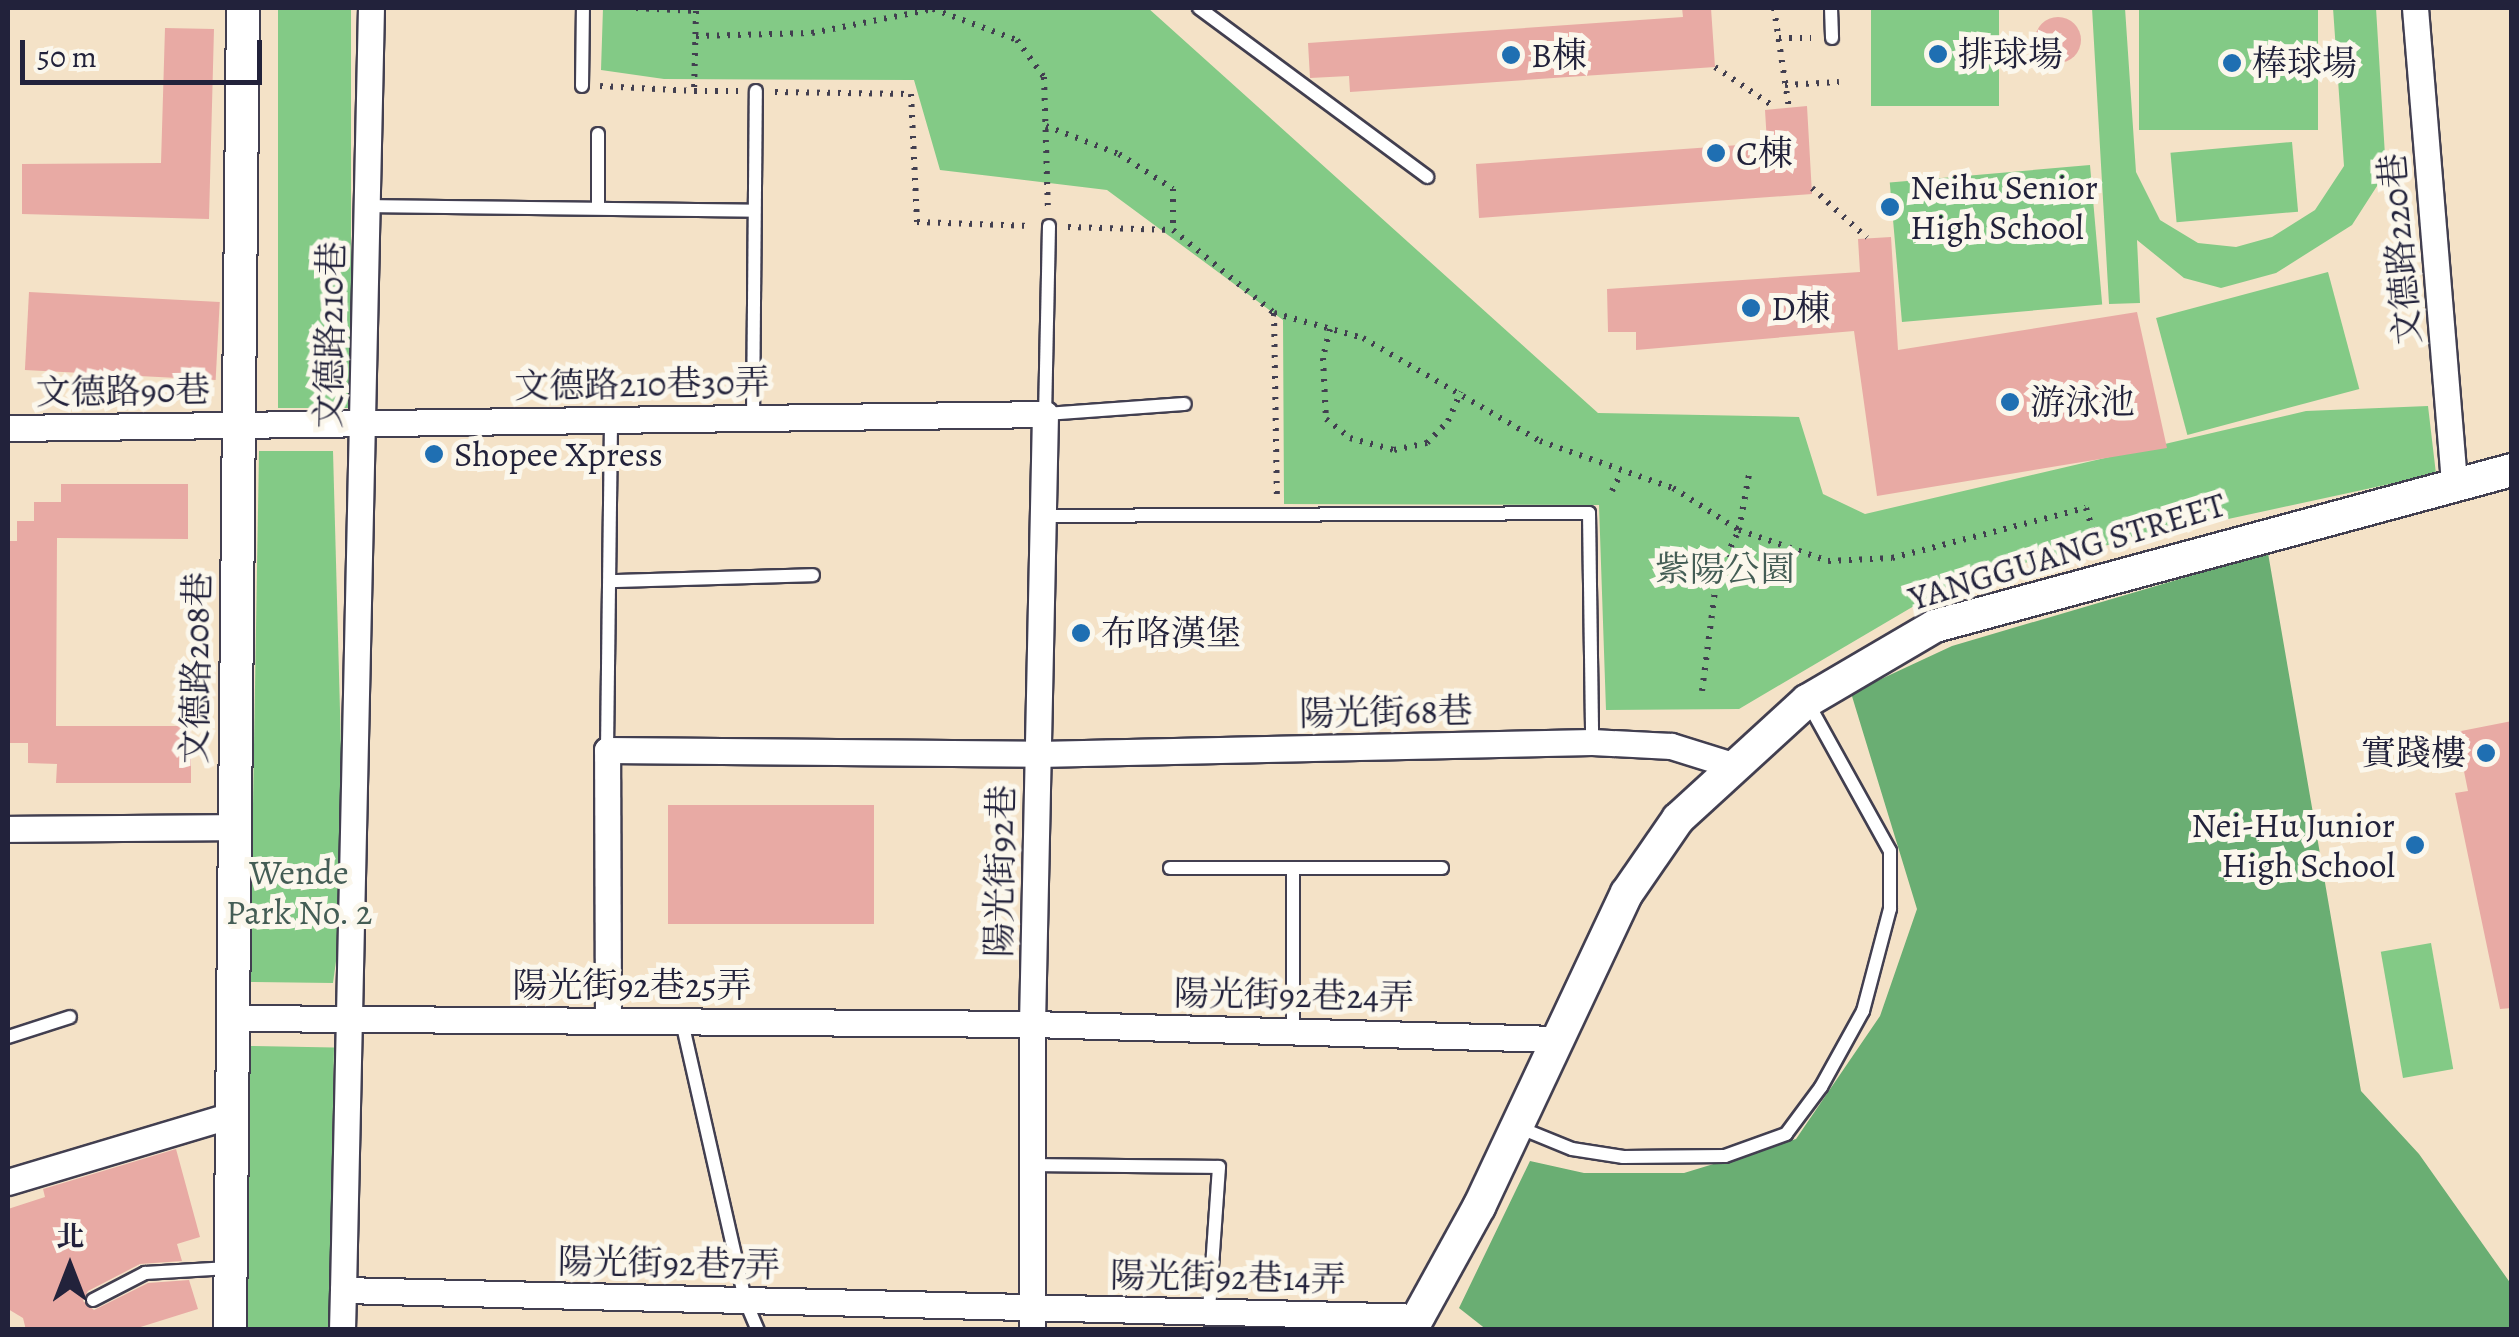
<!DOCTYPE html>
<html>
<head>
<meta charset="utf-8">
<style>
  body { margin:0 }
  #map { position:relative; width:2519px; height:1337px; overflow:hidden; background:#f4e2c7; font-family:Alegreya,"Noto Serif TC",serif }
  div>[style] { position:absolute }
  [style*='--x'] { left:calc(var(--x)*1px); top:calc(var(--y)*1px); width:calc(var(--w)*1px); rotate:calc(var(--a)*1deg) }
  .green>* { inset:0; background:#83ca86; transform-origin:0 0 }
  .forest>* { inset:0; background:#6aae73 }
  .building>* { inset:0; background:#e8aaa4; transform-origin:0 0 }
  .round { border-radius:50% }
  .path>* { height:6px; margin-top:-3px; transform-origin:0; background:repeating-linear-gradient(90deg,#423f50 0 2.5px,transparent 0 10.5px) }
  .roads { filter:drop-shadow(2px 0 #423f50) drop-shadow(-2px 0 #423f50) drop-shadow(0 2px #423f50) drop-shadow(0 -2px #423f50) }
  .service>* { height:12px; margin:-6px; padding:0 6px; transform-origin:6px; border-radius:6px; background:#fff }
  .minor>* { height:25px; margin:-12.5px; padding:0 12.5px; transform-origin:12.5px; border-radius:12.5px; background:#fff }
  .tertiary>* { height:32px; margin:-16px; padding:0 16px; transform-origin:16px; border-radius:16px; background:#fff }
  .dots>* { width:28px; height:28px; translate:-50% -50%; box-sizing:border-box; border:5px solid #fbf7ec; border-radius:50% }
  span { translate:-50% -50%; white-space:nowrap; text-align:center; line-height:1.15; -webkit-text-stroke:10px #fbf7ec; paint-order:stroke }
  .poi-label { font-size:35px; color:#22223b }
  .left { translate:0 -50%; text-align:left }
  .right { translate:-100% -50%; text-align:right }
  .street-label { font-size:35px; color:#22223b }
  .park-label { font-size:35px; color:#445d55 }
  .frame { position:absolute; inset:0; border:10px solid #22223b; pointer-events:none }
  .north { position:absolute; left:20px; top:1217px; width:100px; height:100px; -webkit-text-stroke:8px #fbf7ec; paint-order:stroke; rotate:0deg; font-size:28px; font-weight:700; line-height:40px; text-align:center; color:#22223b }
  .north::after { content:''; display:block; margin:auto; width:35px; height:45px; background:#22223b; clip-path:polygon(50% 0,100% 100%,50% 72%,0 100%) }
  .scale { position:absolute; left:20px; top:40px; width:242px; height:45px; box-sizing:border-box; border:5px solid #22223b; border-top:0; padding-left:12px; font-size:30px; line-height:35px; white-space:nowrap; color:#22223b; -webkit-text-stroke:8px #fbf7ec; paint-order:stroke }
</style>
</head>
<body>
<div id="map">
  <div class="green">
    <i style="left:278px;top:8px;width:73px;height:400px"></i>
    <i style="clip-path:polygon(603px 8px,1148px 8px,1598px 413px,1799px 417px,1823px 494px,1865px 514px,2306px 411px,2428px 406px,2436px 474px,1965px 576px,1739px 709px,1606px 710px,1599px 505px,1284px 504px,1283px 320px,1107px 190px,940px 170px,914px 80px,664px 79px,601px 70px)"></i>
    <i style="left:1871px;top:8px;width:128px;height:98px"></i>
    <i style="clip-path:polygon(2092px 8px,2125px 8px,2136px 172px,2160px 220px,2198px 243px,2236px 247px,2272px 237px,2315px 210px,2344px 166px,2333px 8px,2376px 8px,2386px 172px,2352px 225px,2276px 273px,2221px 288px,2184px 278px,2137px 240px,2140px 303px,2109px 304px)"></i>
    <i style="left:2139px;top:8px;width:179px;height:122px"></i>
    <i style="left:2292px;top:142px;width:70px;height:122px;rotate:85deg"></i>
    <i style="left:2090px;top:165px;width:140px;height:201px;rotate:85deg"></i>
    <i style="left:2328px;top:272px;width:121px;height:178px;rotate:75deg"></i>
    <i style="clip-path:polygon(259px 451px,333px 451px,345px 896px,333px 983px,250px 982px)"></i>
    <i style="left:2431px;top:943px;width:128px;height:51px;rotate:80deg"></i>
    <i style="left:249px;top:1046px;width:85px;height:283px;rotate:1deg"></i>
  </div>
  <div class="forest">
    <i style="clip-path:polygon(2268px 553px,2361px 1091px,2419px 1154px,2511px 1284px,2511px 1329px,1487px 1330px,1459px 1308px,1530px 1161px,1584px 1173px,1684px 1173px,1796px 1139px,1880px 1016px,1917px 909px,1851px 693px,1952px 646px)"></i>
  </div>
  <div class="building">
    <i style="clip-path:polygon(1682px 8px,1711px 8px,1715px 67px,1350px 92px,1349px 76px,1310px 78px,1308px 43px,1683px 17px)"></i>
    <i class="round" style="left:2035px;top:17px;width:46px;height:46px"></i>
    <i style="clip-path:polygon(165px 28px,214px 29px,209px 219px,22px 214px,22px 164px,161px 163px)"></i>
    <i style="clip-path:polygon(1807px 106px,1812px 194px,1479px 218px,1476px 164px,1767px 143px,1765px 110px)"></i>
    <i style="clip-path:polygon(1891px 237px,1898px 350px,2137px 312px,2167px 448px,1877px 496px,1854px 331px,1636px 350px,1636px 332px,1608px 332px,1607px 289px,1860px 272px,1858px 239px)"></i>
    <i style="left:29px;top:292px;width:191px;height:78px;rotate:3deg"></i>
    <i style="clip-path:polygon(61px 484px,188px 484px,188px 539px,57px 538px,56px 726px,191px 726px,191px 783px,56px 783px,57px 764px,28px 763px,28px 743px,9px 743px,10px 541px,17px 541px,17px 521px,34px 521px,34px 502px,61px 502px)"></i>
    <i style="clip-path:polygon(2512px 721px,2512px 1008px,2500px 1009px,2455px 793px,2468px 791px,2456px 732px)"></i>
    <i style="left:668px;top:805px;width:206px;height:119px"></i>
    <i style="clip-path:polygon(176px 1149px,200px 1237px,177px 1244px,182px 1261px,140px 1264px,88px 1291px,83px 1301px,94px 1310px,148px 1283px,189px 1280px,198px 1309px,131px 1330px,26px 1330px,23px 1318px,8px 1309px,8px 1209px,45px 1197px,43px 1189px)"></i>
  </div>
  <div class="path">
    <i style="--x:636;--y:8;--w:60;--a:2.9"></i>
    <i style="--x:696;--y:11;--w:80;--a:91.4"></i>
    <i style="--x:694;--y:91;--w:44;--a:0"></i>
    <i style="--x:1774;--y:8;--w:101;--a:81.5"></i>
    <i style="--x:696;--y:36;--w:116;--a:-1.5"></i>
    <i style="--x:812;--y:33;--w:123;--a:-11.2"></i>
    <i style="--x:933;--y:9;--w:90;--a:20.3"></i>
    <i style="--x:1017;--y:40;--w:46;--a:53.9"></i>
    <i style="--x:1044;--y:77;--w:133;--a:88.3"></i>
    <i style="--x:1779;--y:38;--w:32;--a:0"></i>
    <i style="--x:1715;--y:67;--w:73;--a:33.9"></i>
    <i style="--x:1785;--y:85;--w:54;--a:-3.2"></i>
    <i style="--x:600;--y:86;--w:94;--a:3"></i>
    <i style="--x:775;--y:92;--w:136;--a:0.8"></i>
    <i style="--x:911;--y:94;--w:128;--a:87.3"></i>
    <i style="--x:917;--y:222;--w:114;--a:2"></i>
    <i style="--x:1046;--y:126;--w:78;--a:21"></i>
    <i style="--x:1119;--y:154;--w:64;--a:32.9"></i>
    <i style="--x:1173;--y:189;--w:41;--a:90"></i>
    <i style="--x:1812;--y:188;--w:74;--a:42.3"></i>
    <i style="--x:1068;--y:227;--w:105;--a:1.6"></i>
    <i style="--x:1173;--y:230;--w:131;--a:39.4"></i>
    <i style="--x:1274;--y:313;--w:182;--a:89.1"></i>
    <i style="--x:1274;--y:313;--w:92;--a:15.7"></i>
    <i style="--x:1363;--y:338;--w:205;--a:30.2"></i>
    <i style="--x:1540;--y:441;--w:141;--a:19.5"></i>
    <i style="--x:1673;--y:488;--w:78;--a:32.5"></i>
    <i style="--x:1739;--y:530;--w:94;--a:19.2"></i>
    <i style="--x:1828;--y:561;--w:64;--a:-2.7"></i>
    <i style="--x:1892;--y:558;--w:200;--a:-14.5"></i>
    <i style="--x:2086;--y:508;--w:28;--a:73"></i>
    <i style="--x:1330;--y:329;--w:30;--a:104"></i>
    <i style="--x:1323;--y:358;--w:61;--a:87.2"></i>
    <i style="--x:1326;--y:419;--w:31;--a:38"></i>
    <i style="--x:1350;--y:438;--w:46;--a:15.3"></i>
    <i style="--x:1394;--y:450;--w:34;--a:-12"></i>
    <i style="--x:1427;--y:443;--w:30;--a:-46"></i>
    <i style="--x:1448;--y:421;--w:32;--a:-66"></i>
    <i style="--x:1612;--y:491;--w:20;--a:-63"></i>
    <i style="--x:1702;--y:691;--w:117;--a:-82.6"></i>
    <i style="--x:1717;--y:575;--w:50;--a:-63.9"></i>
    <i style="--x:1739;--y:530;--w:62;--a:-79.8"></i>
  </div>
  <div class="roads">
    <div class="service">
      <i style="--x:1199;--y:8;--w:284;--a:36.5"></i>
      <i style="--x:1831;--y:8;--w:30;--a:88"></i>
      <i style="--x:582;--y:86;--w:78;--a:-89.3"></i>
      <i style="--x:598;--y:134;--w:74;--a:90"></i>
      <i style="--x:368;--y:206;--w:385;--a:0.7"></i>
      <i style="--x:1049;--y:226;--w:188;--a:91.2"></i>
      <i style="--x:1045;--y:414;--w:140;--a:-4.1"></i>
      <i style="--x:753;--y:418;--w:327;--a:-89.5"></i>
      <i style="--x:1043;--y:516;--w:546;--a:-0.31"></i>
      <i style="--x:1589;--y:513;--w:229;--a:89.2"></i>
      <i style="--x:614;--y:581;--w:199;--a:-1.7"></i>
      <i style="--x:607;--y:750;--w:330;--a:-89.3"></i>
      <i style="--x:1170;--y:868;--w:123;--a:0"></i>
      <i style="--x:682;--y:1022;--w:285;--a:77.2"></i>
      <i style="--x:745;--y:1300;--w:33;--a:67"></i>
      <i style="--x:1293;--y:1030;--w:162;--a:-90"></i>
      <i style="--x:1293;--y:868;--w:149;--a:0"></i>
      <i style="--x:8;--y:1037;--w:65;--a:-17.9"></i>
      <i style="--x:1518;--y:1127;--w:58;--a:22.2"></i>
      <i style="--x:1572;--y:1149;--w:52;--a:8.9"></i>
      <i style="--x:1623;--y:1157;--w:102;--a:-0.6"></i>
      <i style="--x:1725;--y:1156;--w:65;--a:-19.8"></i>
      <i style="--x:1786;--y:1134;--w:59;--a:-53.3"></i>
      <i style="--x:1821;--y:1087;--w:87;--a:-61.1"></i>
      <i style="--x:1863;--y:1011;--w:106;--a:-75.2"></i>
      <i style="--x:1890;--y:909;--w:58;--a:-90"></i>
      <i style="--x:1890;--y:851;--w:169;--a:-119"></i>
      <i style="--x:1033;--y:1165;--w:186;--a:0.6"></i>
      <i style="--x:1219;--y:1167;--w:144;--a:94"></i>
      <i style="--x:93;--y:1300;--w:59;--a:-27.4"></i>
      <i style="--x:145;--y:1273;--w:84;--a:-3.4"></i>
    </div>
    <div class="minor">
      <i style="--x:2415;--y:8;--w:479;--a:85.3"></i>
      <i style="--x:8;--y:428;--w:1037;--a:-0.77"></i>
      <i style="--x:1045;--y:414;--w:610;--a:91.22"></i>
      <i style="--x:1032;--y:1024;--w:306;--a:90"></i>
      <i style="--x:8;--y:829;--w:227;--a:-0.5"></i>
      <i style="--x:233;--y:1018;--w:799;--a:0.43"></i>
      <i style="--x:1032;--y:1024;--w:523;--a:1.64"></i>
      <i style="--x:608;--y:1020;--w:270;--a:-90.2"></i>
      <i style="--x:607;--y:750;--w:431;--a:0.5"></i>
      <i style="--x:1038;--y:754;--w:554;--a:-1.24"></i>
      <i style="--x:1592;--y:742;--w:79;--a:2.9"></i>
      <i style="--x:1671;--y:746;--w:64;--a:17.3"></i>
      <i style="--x:8;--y:1182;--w:234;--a:-16.7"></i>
      <i style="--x:343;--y:1290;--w:1282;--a:-88.75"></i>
      <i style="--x:342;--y:1330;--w:40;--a:-88.6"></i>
      <i style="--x:343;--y:1290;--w:1078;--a:1.43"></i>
    </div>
    <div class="tertiary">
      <i style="--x:230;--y:1330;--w:1322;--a:-89.44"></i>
      <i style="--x:1411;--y:1330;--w:141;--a:-61.1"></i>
      <i style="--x:1479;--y:1207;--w:347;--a:-64.8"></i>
      <i style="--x:1627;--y:893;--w:90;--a:-55.4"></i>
      <i style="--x:1678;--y:819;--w:175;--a:-42.5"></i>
      <i style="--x:1807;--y:701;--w:148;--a:-30.4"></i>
      <i style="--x:1935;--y:626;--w:598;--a:-15.13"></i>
    </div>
  </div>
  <div class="dots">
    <i style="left:1938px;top:54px;background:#1f6fb2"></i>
    <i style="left:1511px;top:55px;background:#1f6fb2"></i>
    <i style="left:2232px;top:63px;background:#1f6fb2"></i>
    <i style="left:1716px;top:153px;background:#1f6fb2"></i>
    <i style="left:1890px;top:207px;background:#1f6fb2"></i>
    <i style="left:1751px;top:308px;background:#1f6fb2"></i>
    <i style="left:2010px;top:402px;background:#1f6fb2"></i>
    <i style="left:434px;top:454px;background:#1f6fb2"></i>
    <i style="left:1081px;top:633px;background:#1f6fb2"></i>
    <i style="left:2486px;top:753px;background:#1f6fb2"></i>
    <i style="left:2415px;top:845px;background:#1f6fb2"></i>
  </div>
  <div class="poi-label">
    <span class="left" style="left:1958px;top:54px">排球場</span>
    <span class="left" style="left:1531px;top:55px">B棟</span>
    <span class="left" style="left:2252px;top:63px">棒球場</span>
    <span class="left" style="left:1736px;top:153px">C棟</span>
    <span class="left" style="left:1910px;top:207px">Neihu Senior<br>High School</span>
    <span class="left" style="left:1771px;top:308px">D棟</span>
    <span class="left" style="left:2030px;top:402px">游泳池</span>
    <span class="left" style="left:454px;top:454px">Shopee Xpress</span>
    <span class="left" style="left:1101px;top:633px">布咯漢堡</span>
    <span class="right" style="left:2466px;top:753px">實踐樓</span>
    <span class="right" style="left:2395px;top:845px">Nei-Hu Junior<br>High School</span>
  </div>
  <div class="street-label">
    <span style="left:2400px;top:249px;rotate:-95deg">文德路220巷</span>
    <span style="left:330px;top:335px;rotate:-89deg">文德路210巷</span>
    <span style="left:642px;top:384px;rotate:-1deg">文德路210巷30弄</span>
    <span style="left:123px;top:391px;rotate:-1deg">文德路90巷</span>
    <span style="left:2067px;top:551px;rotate:-17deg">YANGGUANG STREET</span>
    <span style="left:196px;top:668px;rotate:-89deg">文德路208巷</span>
    <span style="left:1386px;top:712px;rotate:-1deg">陽光街68巷</span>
    <span style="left:1000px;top:871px;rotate:-89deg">陽光街92巷</span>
    <span style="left:632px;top:985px">陽光街92巷25弄</span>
    <span style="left:1294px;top:995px;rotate:1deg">陽光街92巷24弄</span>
    <span style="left:669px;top:1263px;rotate:1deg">陽光街92巷7弄</span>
    <span style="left:1228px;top:1277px;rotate:1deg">陽光街92巷14弄</span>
  </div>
  <div class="park-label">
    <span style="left:1725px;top:569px">紫陽公園</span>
    <span style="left:299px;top:892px">Wende<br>Park No. 2</span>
  </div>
  <div class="frame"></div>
  <div class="north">北</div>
  <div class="scale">50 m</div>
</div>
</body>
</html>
